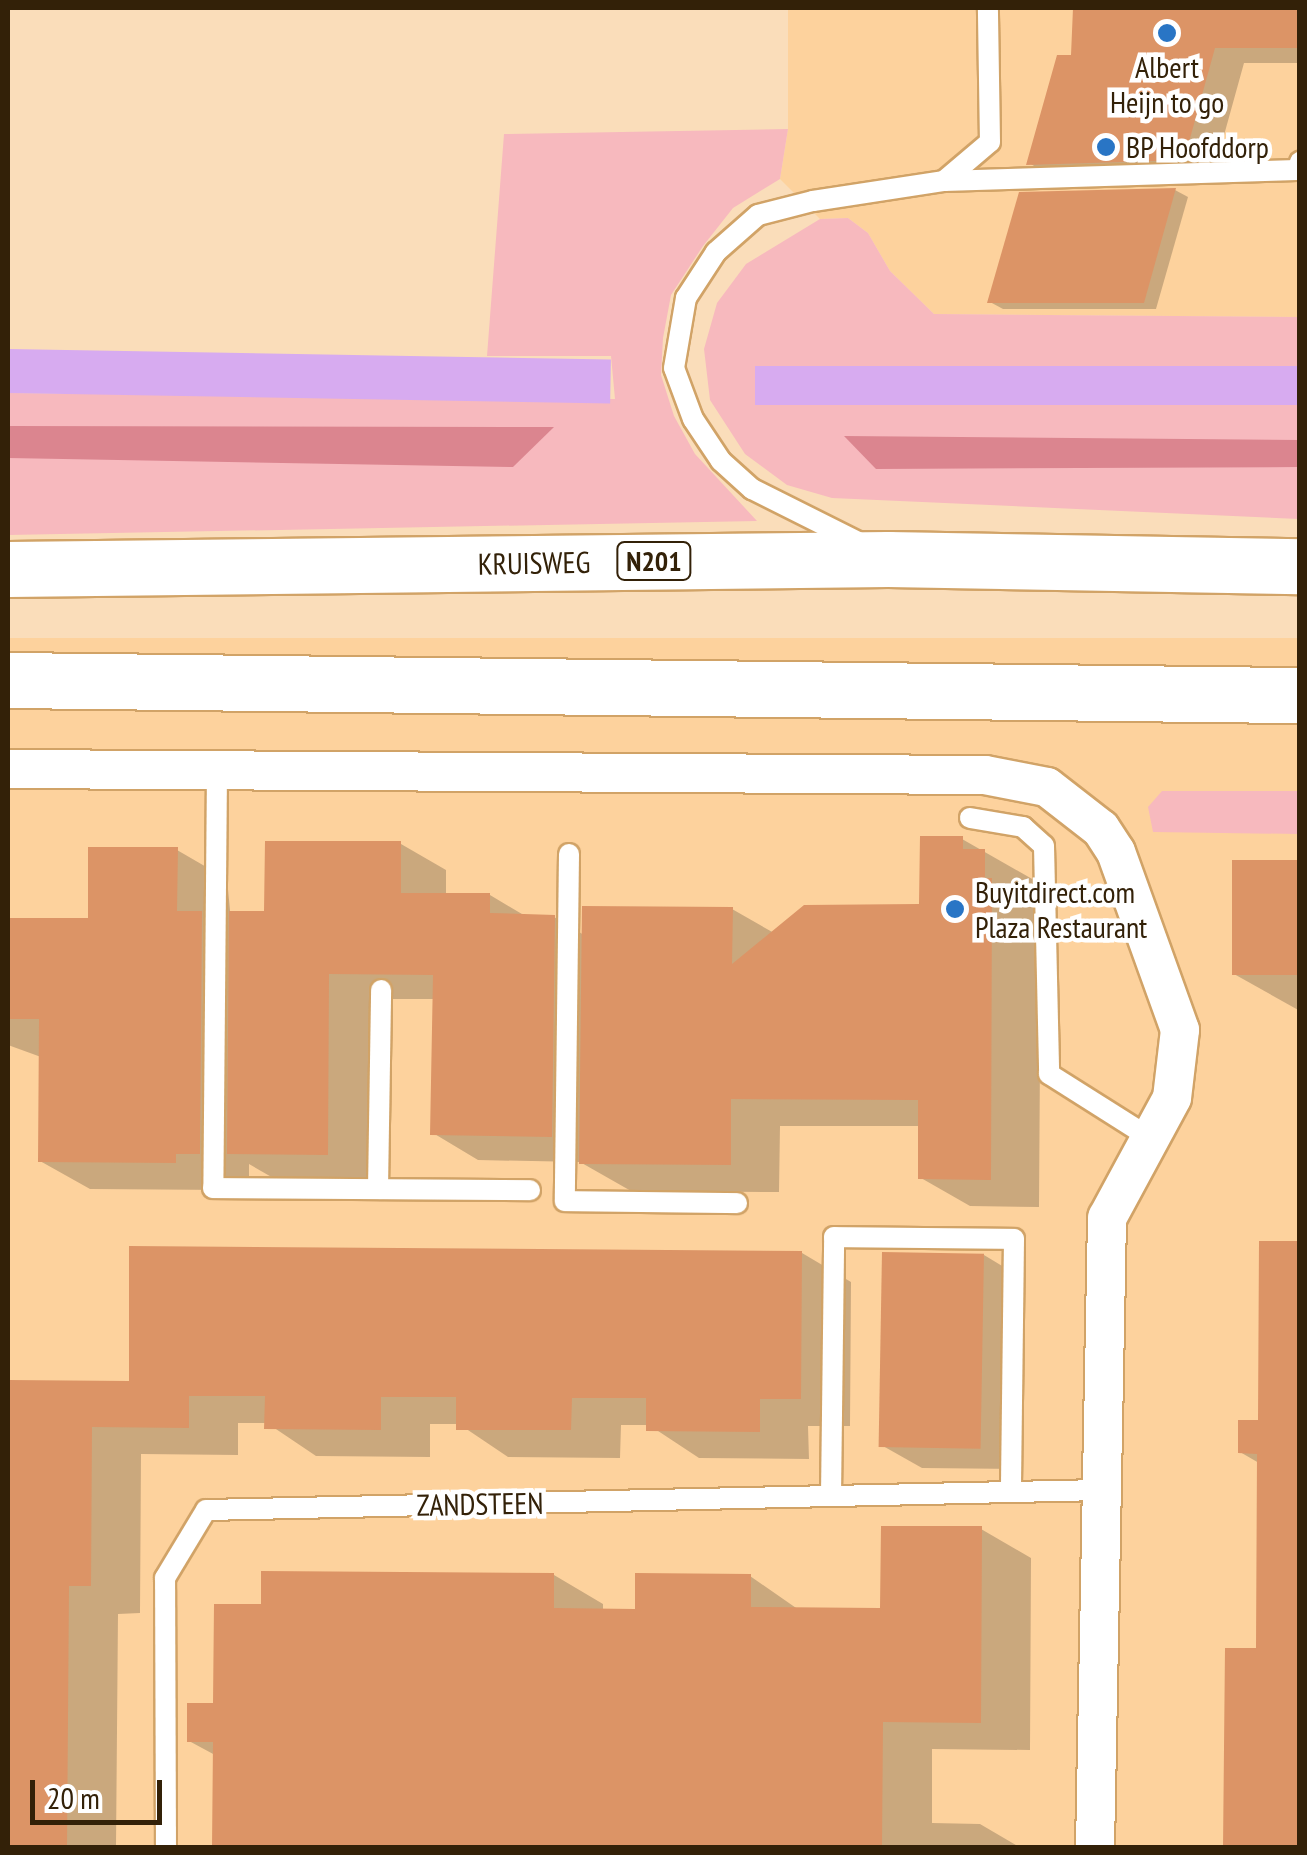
<!DOCTYPE html>
<html>
<head>
<meta charset="utf-8">
<style>
  body { margin:0 }
  #map { position:relative; width:1307px; height:1855px; overflow:hidden; background:#faddba; font-family:"PT Sans Narrow",sans-serif }
  div>[style] { position:absolute }
  [style*='--x'] { left:calc(var(--x)*1px); top:calc(var(--y)*1px); width:calc(var(--w)*1px); rotate:calc(var(--a)*1deg) }
  .built>* { inset:0; background:#fdd29d; transform-origin:0 0 }
  .green>* { inset:0; background:#f7b9be }
  .forest>* { inset:0; background:#db858f }
  .water>* { inset:0; background:#d7abf0; transform-origin:0 0 }
  .shadow>* { inset:0; background:#0003 }
  .building>* { inset:0; background:#dc9466; transform-origin:0 0 }
  .roads { filter:drop-shadow(2px 0 #d1a367) drop-shadow(-2px 0 #d1a367) drop-shadow(0 2px #d1a367) drop-shadow(0 -2px #d1a367) }
  .service>* { height:20px; margin:-10px; padding:0 10px; transform-origin:10px; border-radius:10px; background:#fff }
  .minor>* { height:38px; margin:-19px; padding:0 19px; transform-origin:19px; border-radius:19px; background:#fff }
  .trunk>* { height:55px; margin:-27.5px; padding:0 27.5px; transform-origin:27.5px; border-radius:27.5px; background:#fff }
  .dots>* { width:28px; height:28px; translate:-50% -50%; box-sizing:border-box; border:5px solid #fff; border-radius:50% }
  span { translate:-50% -50%; white-space:nowrap; text-align:center; line-height:1.15; -webkit-text-stroke:9px #fff; paint-order:stroke }
  .shield-label span { padding:2px 8px; background:#fff; border:2px solid; border-radius:8px; -webkit-text-stroke-width:0 }
  .shield-label { font-size:28px; color:#332108; font-weight:700 }
  .poi-label { font-size:30px; color:#332108 }
  .left { translate:0 -50%; text-align:left }
  .street-label { font-size:30px; color:#332108 }
  .frame { position:absolute; inset:0; border:10px solid #332108; pointer-events:none }
  .scale { position:absolute; left:30px; top:1780px; width:132px; height:45px; box-sizing:border-box; border:5px solid #332108; border-top:0; padding-left:12px; font-size:30px; line-height:35px; white-space:nowrap; color:#332108; -webkit-text-stroke:8px #fff; paint-order:stroke }
</style>
</head>
<body>
<div id="map">
  <div class="built">
    <i style="clip-path:polygon(788px 8px,1299px 8px,1299px 317px,934px 314px,890px 271px,868px 233px,848px 218px,820px 219px,780px 179px,788px 129px)"></i>
    <i style="left:8px;top:638px;width:1291px;height:1209px"></i>
  </div>
  <div class="green">
    <i style="clip-path:polygon(788px 129px,780px 179px,733px 208px,703px 246px,671px 295px,663px 338px,661px 375px,674px 416px,695px 454px,757px 521px,8px 535px,8px 393px,615px 399px,611px 356px,487px 356px,504px 134px)"></i>
    <i style="clip-path:polygon(848px 218px,868px 233px,890px 271px,934px 314px,1299px 317px,1299px 366px,755px 366px,756px 405px,1299px 404px,1299px 519px,832px 498px,787px 485px,745px 454px,710px 400px,704px 349px,717px 303px,746px 264px,820px 219px)"></i>
    <i style="clip-path:polygon(1162px 791px,1299px 791px,1299px 834px,1153px 832px,1148px 807px)"></i>
  </div>
  <div class="forest">
    <i style="clip-path:polygon(8px 426px,554px 427px,513px 467px,8px 458px)"></i>
    <i style="clip-path:polygon(844px 436px,1299px 440px,1299px 467px,876px 469px)"></i>
  </div>
  <div class="water">
    <i style="left:8px;top:349px;width:603px;height:44px;rotate:1deg"></i>
    <i style="left:755px;top:366px;width:544px;height:39px"></i>
  </div>
  <div class="shadow">
    <i style="clip-path:polygon(1075px 8px,1300px 8px,1300px 63px,1244px 63px,1213px 175px,1058px 180px,1029px 163px,1074px 57px)"></i>
    <i style="clip-path:polygon(1175px 190px,1188px 197px,1156px 309px,1003px 309px,990px 302px)"></i>
    <i style="clip-path:polygon(962px 839px,1034px 880px,1033px 905px,1041px 909px,1039px 1207px,970px 1206px,921px 1178px,921px 1126px,780px 1126px,779px 1192px,631px 1191px,580px 1162px,478px 1160px,433px 1133px,435px 999px,374px 999px,373px 1180px,275px 1179px,249px 1164px,249px 1181px,225px 1190px,90px 1189px,40px 1161px,41px 1057px,8px 1045px,8px 920px,91px 921px,177px 850px,227px 879px,232px 931px,401px 844px,446px 870px,446px 895px,490px 895px,527px 917px,554px 917px,584px 935px,732px 909px,774px 933px,922px 906px)"></i>
    <i style="clip-path:polygon(1300px 862px,1300px 1011px,1234px 974px)"></i>
    <i style="clip-path:polygon(802px 1253px,851px 1282px,850px 1426px,808px 1426px,809px 1459px,699px 1458px,649px 1425px,621px 1425px,620px 1458px,508px 1457px,459px 1424px,430px 1424px,430px 1457px,316px 1456px,267px 1423px,238px 1423px,238px 1455px,141px 1454px,140px 1613px,118px 1614px,116px 1848px,8px 1848px,8px 1383px,131px 1384px)"></i>
    <i style="clip-path:polygon(984px 1255px,1022px 1278px,1020px 1469px,922px 1468px,883px 1446px)"></i>
    <i style="clip-path:polygon(1260px 1423px,1258px 1650px,1259px 1463px,1240px 1452px)"></i>
    <i style="clip-path:polygon(981px 1529px,1031px 1558px,1030px 1750px,932px 1749px,932px 1823px,980px 1824px,1021px 1848px,214px 1848px,215px 1755px,189px 1741px,216px 1705px,263px 1606px,554px 1575px,603px 1604px,603px 1611px,638px 1611px,750px 1576px,799px 1610px,882px 1610px)"></i>
  </div>
  <div class="building">
    <i style="clip-path:polygon(1073px 8px,1300px 8px,1300px 48px,1215px 48px,1184px 160px,1026px 165px,1057px 55px,1071px 55px)"></i>
    <i style="clip-path:polygon(1176px 188px,1144px 303px,987px 303px,1019px 192px)"></i>
    <i style="clip-path:polygon(920px 836px,963px 836px,963px 849px,985px 849px,985px 878px,992px 878px,991px 1180px,918px 1179px,918px 1100px,731px 1099px,731px 1165px,579px 1164px,582px 906px,733px 907px,732px 964px,804px 905px,919px 904px)"></i>
    <i style="clip-path:polygon(265px 841px,401px 841px,401px 893px,490px 893px,490px 913px,555px 915px,552px 1137px,430px 1135px,433px 975px,329px 974px,328px 1155px,227px 1154px,229px 911px,264px 911px)"></i>
    <i style="clip-path:polygon(88px 847px,178px 847px,177px 911px,202px 911px,200px 1154px,176px 1154px,176px 1163px,38px 1162px,39px 1019px,8px 1019px,8px 918px,88px 918px)"></i>
    <i style="left:1232px;top:860px;width:68px;height:115px"></i>
    <i style="clip-path:polygon(1259px 1241px,1300px 1241px,1300px 1848px,1223px 1848px,1225px 1648px,1256px 1648px,1257px 1454px,1238px 1453px,1238px 1420px,1258px 1420px)"></i>
    <i style="clip-path:polygon(129px 1246px,802px 1251px,801px 1399px,760px 1399px,760px 1432px,646px 1431px,646px 1398px,572px 1398px,571px 1430px,456px 1430px,456px 1397px,381px 1397px,381px 1430px,264px 1429px,265px 1396px,189px 1396px,189px 1428px,92px 1427px,91px 1586px,69px 1586px,67px 1848px,8px 1848px,8px 1380px,129px 1381px)"></i>
    <i style="left:882px;top:1252px;width:102px;height:195px;rotate:1deg"></i>
    <i style="clip-path:polygon(881px 1526px,982px 1526px,981px 1723px,883px 1722px,882px 1848px,212px 1848px,213px 1742px,187px 1742px,187px 1703px,213px 1703px,214px 1604px,261px 1604px,261px 1571px,554px 1573px,554px 1608px,635px 1609px,635px 1573px,751px 1574px,751px 1607px,880px 1608px)"></i>
  </div>
  <div class="roads">
    <div class="service">
      <i style="--x:944;--y:181;--w:60;--a:-40.3"></i>
      <i style="--x:990;--y:142;--w:134;--a:-90.9"></i>
      <i style="--x:864;--y:545;--w:125;--a:-153.4"></i>
      <i style="--x:752;--y:489;--w:42;--a:-137.9"></i>
      <i style="--x:721;--y:461;--w:50;--a:-123.7"></i>
      <i style="--x:693;--y:419;--w:54;--a:-110.4"></i>
      <i style="--x:674;--y:368;--w:71;--a:-80.3"></i>
      <i style="--x:686;--y:298;--w:55;--a:-56.9"></i>
      <i style="--x:716;--y:252;--w:56;--a:-41.4"></i>
      <i style="--x:758;--y:215;--w:57;--a:-14.3"></i>
      <i style="--x:813;--y:201;--w:133;--a:-8.7"></i>
      <i style="--x:944;--y:181;--w:353;--a:-1.8"></i>
      <i style="--x:1297;--y:170;--w:9;--a:-69"></i>
      <i style="--x:217;--y:771;--w:417;--a:90.5"></i>
      <i style="--x:213;--y:1188;--w:317;--a:0.4"></i>
      <i style="--x:970;--y:818;--w:54;--a:9.6"></i>
      <i style="--x:1023;--y:827;--w:28;--a:42"></i>
      <i style="--x:1044;--y:846;--w:228;--a:88.7"></i>
      <i style="--x:1049;--y:1074;--w:122;--a:32.3"></i>
      <i style="--x:569;--y:854;--w:347;--a:90.7"></i>
      <i style="--x:565;--y:1201;--w:172;--a:0.7"></i>
      <i style="--x:378;--y:1189;--w:199;--a:-89.1"></i>
      <i style="--x:831;--y:1496;--w:259;--a:-89.3"></i>
      <i style="--x:834;--y:1237;--w:180;--a:0.6"></i>
      <i style="--x:1014;--y:1239;--w:253;--a:90.7"></i>
      <i style="--x:166;--y:1848;--w:270;--a:-90.2"></i>
      <i style="--x:165;--y:1578;--w:79;--a:-58.9"></i>
      <i style="--x:206;--y:1510;--w:897;--a:-1.28"></i>
    </div>
    <div class="minor">
      <i style="--x:8;--y:769;--w:977;--a:0.35"></i>
      <i style="--x:985;--y:775;--w:63;--a:11"></i>
      <i style="--x:1047;--y:787;--w:68;--a:37.9"></i>
      <i style="--x:1101;--y:829;--w:27;--a:57"></i>
      <i style="--x:1116;--y:852;--w:189;--a:70.2"></i>
      <i style="--x:1180;--y:1030;--w:68;--a:96.7"></i>
      <i style="--x:1172;--y:1098;--w:136;--a:118.4"></i>
      <i style="--x:1107;--y:1218;--w:630;--a:91.09"></i>
    </div>
    <div class="trunk">
      <i style="--x:8;--y:569;--w:880;--a:-0.65"></i>
      <i style="--x:888;--y:559;--w:412;--a:1"></i>
      <i style="--x:8;--y:680;--w:1292;--a:0.67"></i>
    </div>
  </div>
  <div class="dots">
    <i style="left:1167px;top:33px;background:#2975c5"></i>
    <i style="left:1106px;top:147px;background:#2975c5"></i>
    <i style="left:955px;top:909px;background:#2975c5"></i>
  </div>
  <div class="shield-label">
    <span style="left:654px;top:561px">N201</span>
  </div>
  <div class="poi-label">
    <span style="left:1167px;top:84px">Albert<br>Heijn to go</span>
    <span class="left" style="left:1126px;top:147px">BP Hoofddorp</span>
    <span class="left" style="left:975px;top:909px">Buyitdirect.com<br>Plaza Restaurant</span>
  </div>
  <div class="street-label">
    <span style="left:534px;top:563px;rotate:-1deg">KRUISWEG</span>
    <span style="left:480px;top:1504px;rotate:-1deg">ZANDSTEEN</span>
  </div>
  <div class="frame"></div>
  <div class="scale">20 m</div>
</div>
</body>
</html>
